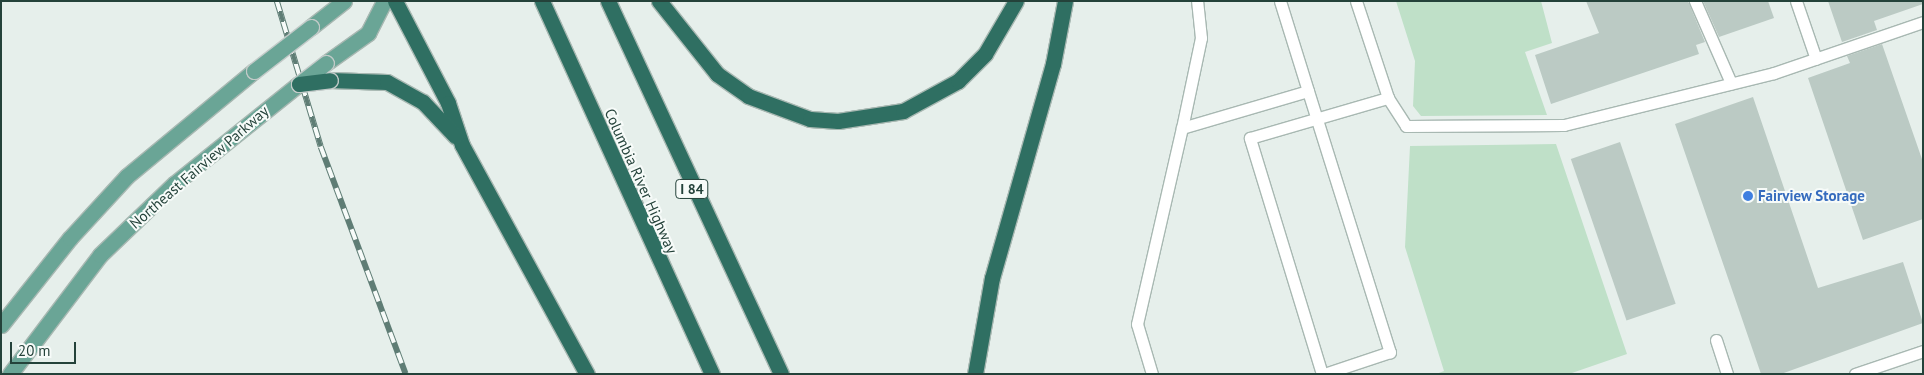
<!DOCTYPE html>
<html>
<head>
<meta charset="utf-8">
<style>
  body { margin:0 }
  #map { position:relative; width:1924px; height:375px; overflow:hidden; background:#e6efeb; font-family:"PT Sans",sans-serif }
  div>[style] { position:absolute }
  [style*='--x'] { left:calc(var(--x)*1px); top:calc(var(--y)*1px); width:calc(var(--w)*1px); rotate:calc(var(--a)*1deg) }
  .green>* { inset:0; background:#bfe0c8 }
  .building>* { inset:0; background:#bbcac4; transform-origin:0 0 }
  .roads { filter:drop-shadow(1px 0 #a8b8b2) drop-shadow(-1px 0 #a8b8b2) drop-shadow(0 1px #a8b8b2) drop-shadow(0 -1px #a8b8b2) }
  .service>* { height:11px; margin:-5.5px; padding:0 5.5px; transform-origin:5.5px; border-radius:5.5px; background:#fff }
  .primary>* { height:15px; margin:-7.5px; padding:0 7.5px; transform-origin:7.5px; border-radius:7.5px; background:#6aa596 }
  .motorway>* { height:15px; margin:-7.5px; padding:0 7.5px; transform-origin:7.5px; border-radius:7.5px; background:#2f6f62 }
  .rail>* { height:5.5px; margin-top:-2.75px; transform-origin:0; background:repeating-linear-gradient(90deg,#f7fbf9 0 11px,#5f7d75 0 22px); box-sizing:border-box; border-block:1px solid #5f7d75 }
  .bridges { filter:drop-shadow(1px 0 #c2cac8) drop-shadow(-1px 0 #c2cac8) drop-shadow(0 1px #c2cac8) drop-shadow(0 -1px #c2cac8) }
  .primary-bridge>* { height:15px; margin:-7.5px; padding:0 7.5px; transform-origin:7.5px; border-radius:7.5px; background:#6aa596 }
  .motorway-bridge>* { height:15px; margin:-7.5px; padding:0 7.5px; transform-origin:7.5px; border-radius:7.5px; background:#2f6f62 }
  .dots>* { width:14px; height:14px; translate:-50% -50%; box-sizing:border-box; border:2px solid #f7fbf9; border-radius:50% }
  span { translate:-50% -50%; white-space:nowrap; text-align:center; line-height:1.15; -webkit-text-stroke:4px #f7fbf9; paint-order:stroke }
  .shield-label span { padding:1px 4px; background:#f7fbf9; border:1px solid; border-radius:4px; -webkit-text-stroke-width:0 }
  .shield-label { font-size:14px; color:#24423a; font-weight:700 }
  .street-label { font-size:15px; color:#24423a }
  .shop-label { font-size:15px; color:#366cbe; font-weight:700 }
  .left { translate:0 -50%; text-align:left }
  .frame { position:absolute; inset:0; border:2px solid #24423a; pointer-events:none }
  .scale { position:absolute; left:10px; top:342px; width:66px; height:22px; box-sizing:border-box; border:2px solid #24423a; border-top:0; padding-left:6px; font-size:15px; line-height:18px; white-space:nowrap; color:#24423a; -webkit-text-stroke:4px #f7fbf9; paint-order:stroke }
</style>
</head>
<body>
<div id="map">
  <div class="green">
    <i style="clip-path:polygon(1396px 1px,1541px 1px,1552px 43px,1525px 52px,1547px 115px,1421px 116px,1413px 106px,1415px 61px)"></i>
    <i style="clip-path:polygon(1556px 144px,1627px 354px,1569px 374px,1436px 374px,1444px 371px,1405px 247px,1410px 146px)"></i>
  </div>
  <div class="building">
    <i style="clip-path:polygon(1586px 1px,1688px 1px,1705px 42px,1696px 45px,1699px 54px,1551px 104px,1535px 55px,1599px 33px)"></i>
    <i style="clip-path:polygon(1703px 1px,1768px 1px,1774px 18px,1719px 37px)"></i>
    <i style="clip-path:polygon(1828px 1px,1922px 1px,1923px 4px,1874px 21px,1877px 30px,1842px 42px)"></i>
    <i style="clip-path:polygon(1882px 44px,1923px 162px,1923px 219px,1863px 240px,1808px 78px,1850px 63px,1847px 56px)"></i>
    <i style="clip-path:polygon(1753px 97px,1818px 288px,1903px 262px,1923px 323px,1781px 374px,1761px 374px,1675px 124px)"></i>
    <i style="left:1620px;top:142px;width:171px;height:52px;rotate:71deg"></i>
  </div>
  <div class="roads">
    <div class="service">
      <i style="--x:1280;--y:1;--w:94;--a:72.7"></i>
      <i style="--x:1356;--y:1;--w:102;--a:71.7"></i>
      <i style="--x:1695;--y:1;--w:90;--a:66.3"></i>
      <i style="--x:1796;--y:1;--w:61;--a:71"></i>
      <i style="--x:1182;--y:128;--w:92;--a:-78.1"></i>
      <i style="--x:1201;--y:38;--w:37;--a:-96"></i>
      <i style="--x:1716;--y:340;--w:36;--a:72"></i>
      <i style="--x:1152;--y:374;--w:52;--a:-106.7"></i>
      <i style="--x:1137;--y:324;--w:201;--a:-77.1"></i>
      <i style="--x:1182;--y:128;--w:131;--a:-16.4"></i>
      <i style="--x:1308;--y:91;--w:274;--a:72.6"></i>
      <i style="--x:1390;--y:352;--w:70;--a:161.6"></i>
      <i style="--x:1322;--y:374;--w:247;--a:-107"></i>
      <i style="--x:1250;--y:138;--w:144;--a:-16.2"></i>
      <i style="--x:1388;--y:98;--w:33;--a:57"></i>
      <i style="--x:1406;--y:126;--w:158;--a:-0.4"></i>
      <i style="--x:1564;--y:125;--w:216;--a:-13.9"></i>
      <i style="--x:1774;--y:73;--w:157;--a:-18.9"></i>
      <i style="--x:1855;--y:374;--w:72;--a:-18.7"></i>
    </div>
    <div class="primary">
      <i style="--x:311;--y:27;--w:42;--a:-38.2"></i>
      <i style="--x:326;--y:63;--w:52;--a:-35.5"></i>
      <i style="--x:368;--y:33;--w:36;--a:-63"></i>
      <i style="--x:1;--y:325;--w:111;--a:-51.6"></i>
      <i style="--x:70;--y:238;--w:84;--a:-47.4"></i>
      <i style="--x:127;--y:176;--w:165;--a:-39.6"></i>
      <i style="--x:10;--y:374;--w:149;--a:-52.9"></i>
      <i style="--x:100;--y:255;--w:103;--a:-43.8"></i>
      <i style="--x:174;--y:184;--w:160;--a:-38.7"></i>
    </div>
    <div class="motorway">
      <i style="--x:395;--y:1;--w:115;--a:62.5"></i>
      <i style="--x:448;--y:103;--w:44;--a:71.6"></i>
      <i style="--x:462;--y:145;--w:261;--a:61.4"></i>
      <i style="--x:542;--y:1;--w:410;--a:65.5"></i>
      <i style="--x:608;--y:1;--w:411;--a:65.1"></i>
      <i style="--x:659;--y:1;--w:93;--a:51.5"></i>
      <i style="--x:717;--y:74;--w:38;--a:35"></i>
      <i style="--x:748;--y:96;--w:66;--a:20.4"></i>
      <i style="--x:810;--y:119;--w:28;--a:4"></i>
      <i style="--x:838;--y:121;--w:66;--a:-8.7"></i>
      <i style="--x:903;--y:111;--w:63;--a:-28.6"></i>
      <i style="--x:958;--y:81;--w:38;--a:-45"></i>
      <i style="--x:985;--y:54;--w:61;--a:-59.7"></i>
      <i style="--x:330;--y:80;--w:57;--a:2"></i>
      <i style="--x:387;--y:82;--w:41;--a:29.1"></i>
      <i style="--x:423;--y:102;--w:47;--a:46.7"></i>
      <i style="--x:975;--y:374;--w:97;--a:-80"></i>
      <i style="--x:992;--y:278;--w:223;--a:-74.1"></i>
      <i style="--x:1053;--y:64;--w:64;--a:-79.2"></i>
    </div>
  </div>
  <div class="rail">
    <i style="--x:277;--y:1;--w:152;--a:73.2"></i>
    <i style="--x:321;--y:147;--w:242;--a:69.5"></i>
  </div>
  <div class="bridges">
    <div class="primary-bridge">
      <i style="--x:254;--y:71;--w:72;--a:-37.7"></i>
      <i style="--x:299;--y:84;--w:34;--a:-38"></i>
    </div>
    <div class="motorway-bridge">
      <i style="--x:299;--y:84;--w:31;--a:-7"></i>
    </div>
  </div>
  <div class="dots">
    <i style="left:1748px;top:196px;background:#3f7fe0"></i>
  </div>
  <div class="shield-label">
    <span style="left:692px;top:189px">I 84</span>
  </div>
  <div class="street-label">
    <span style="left:199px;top:167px;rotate:-41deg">Northeast Fairview Parkway</span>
    <span style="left:641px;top:181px;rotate:66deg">Columbia River Highway</span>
  </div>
  <div class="shop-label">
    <span class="left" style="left:1758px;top:196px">Fairview Storage</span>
  </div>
  <div class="frame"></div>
  <div class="scale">20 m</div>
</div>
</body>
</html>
